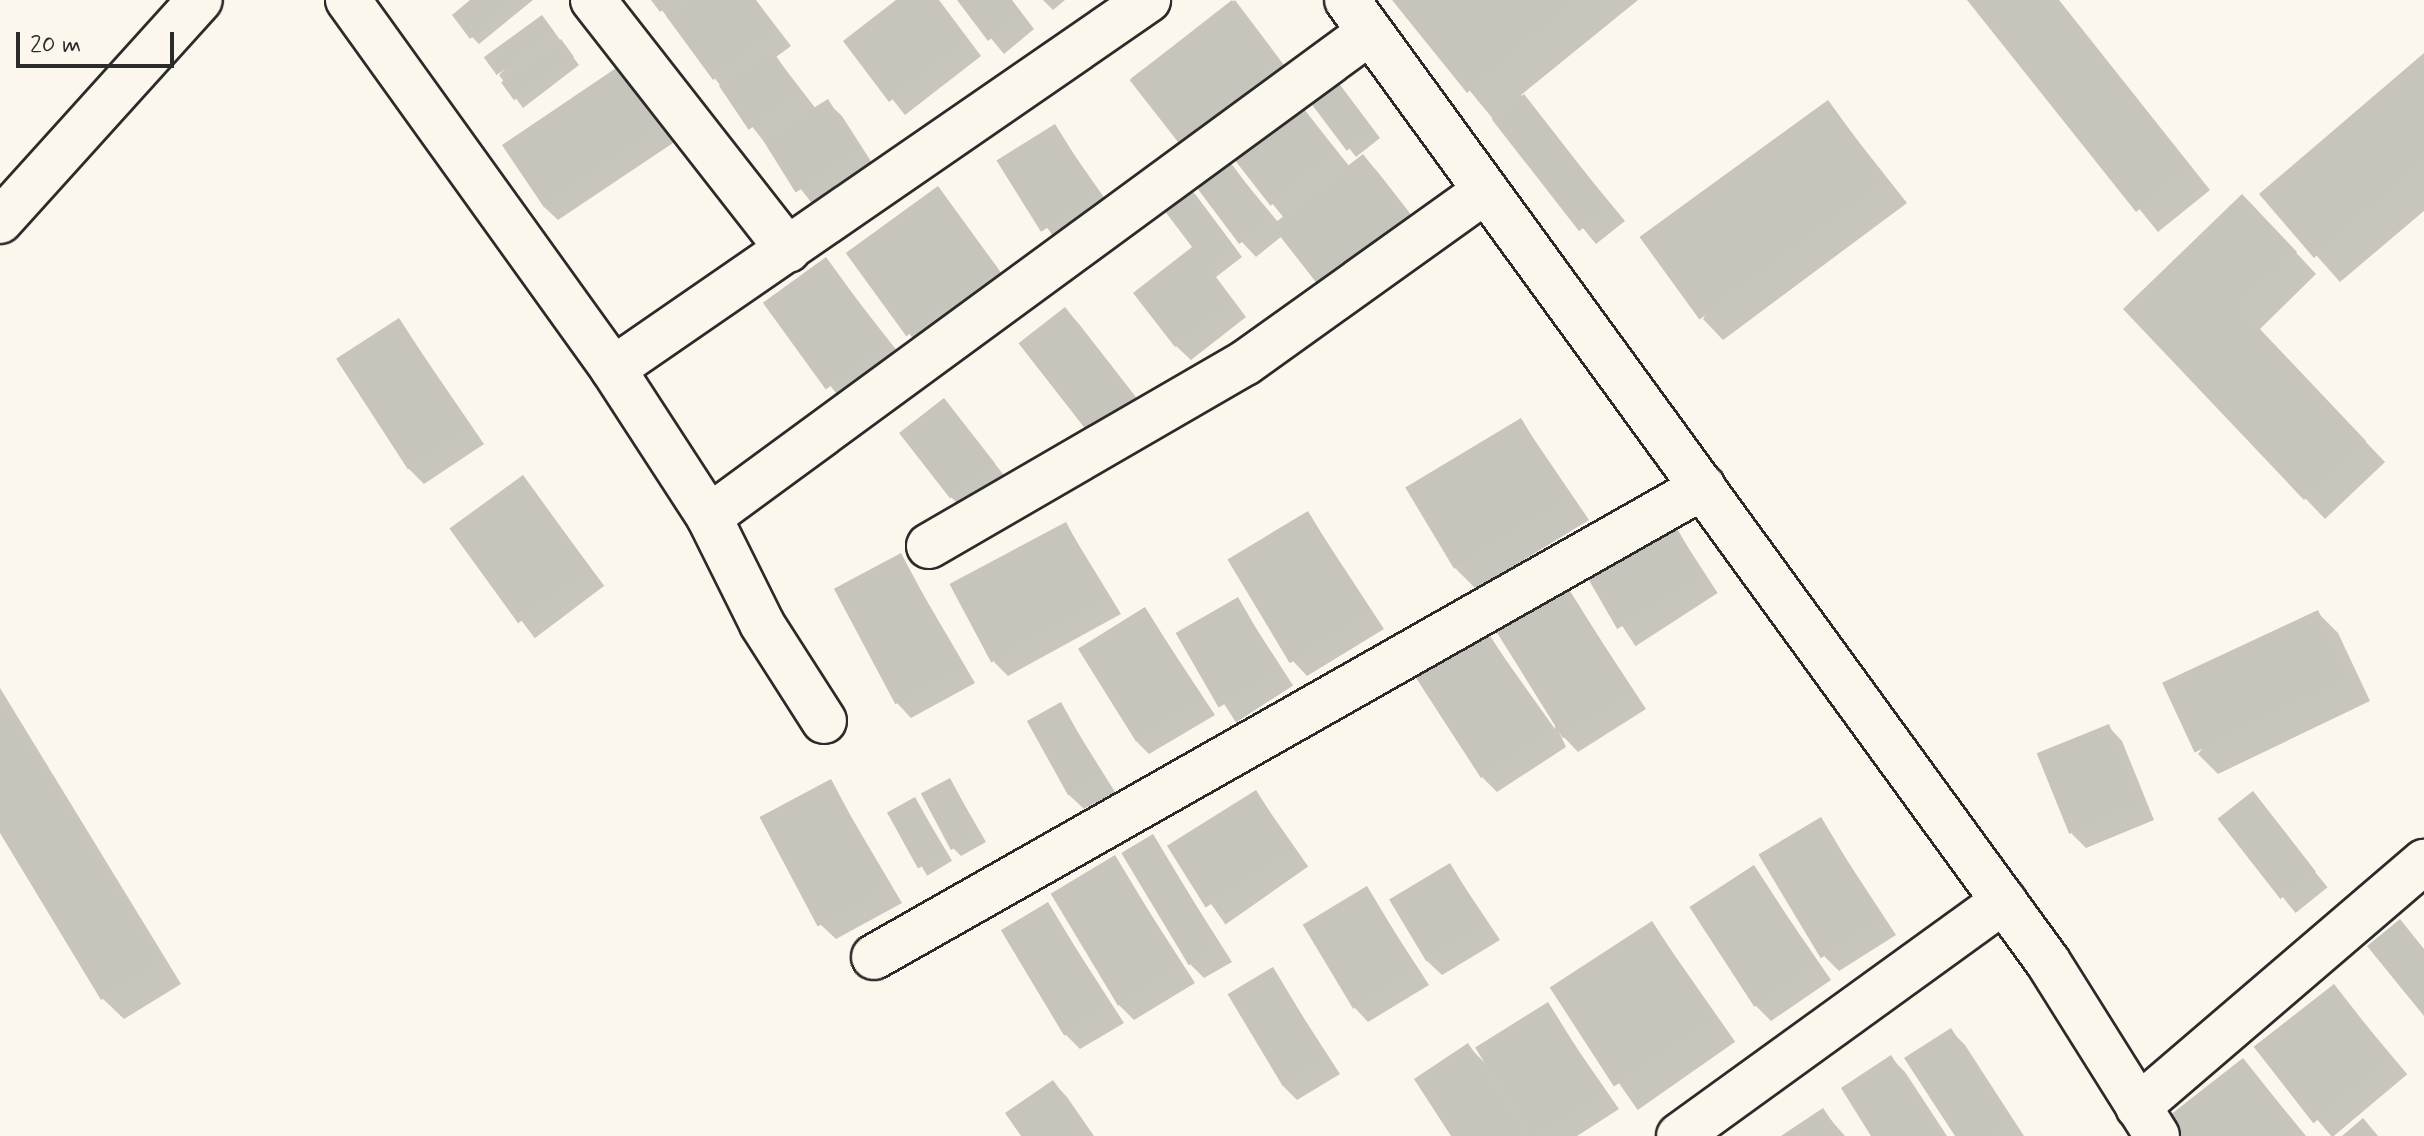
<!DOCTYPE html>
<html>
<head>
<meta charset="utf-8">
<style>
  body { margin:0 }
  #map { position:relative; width:2424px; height:1136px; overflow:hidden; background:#fbf7ec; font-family:Mynerve,sans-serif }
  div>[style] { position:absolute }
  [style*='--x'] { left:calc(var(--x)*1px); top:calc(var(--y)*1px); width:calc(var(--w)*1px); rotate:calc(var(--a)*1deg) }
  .shadow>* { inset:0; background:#0003; transform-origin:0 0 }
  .building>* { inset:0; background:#c7c4bc; transform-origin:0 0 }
  .roads { filter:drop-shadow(2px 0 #2b2b2b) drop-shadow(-2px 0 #2b2b2b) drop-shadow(0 2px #2b2b2b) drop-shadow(0 -2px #2b2b2b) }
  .minor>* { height:44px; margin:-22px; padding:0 22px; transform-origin:22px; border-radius:22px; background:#fbf7ec }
  .tertiary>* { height:44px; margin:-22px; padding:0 22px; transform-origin:22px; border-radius:22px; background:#fbf7ec }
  span { translate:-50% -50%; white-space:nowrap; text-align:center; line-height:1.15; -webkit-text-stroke:6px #fbf7ec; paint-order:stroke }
  .scale { position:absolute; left:16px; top:32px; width:158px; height:36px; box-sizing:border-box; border:4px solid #2b2b2b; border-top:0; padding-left:10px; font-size:24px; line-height:28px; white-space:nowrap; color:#2b2b2b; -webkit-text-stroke:6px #fbf7ec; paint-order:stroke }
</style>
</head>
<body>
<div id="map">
  <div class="shadow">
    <i style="clip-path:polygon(473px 0,533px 0,479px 44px,472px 37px)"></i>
    <i style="clip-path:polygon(654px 0,756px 0,791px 46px,776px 57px,816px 109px,827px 102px,842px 116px,874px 166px,814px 206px)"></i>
    <i style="clip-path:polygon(899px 0,939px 0,981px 56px,905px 115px,846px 41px)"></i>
    <i style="clip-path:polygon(959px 0,1012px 0,1034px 29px,1004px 54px)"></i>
    <i style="clip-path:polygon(1043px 0,1065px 0,1053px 10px)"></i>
    <i style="left:1235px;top:0;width:98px;height:130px;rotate:53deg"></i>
    <i style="clip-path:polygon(1395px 0,1638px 0,1521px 95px,1625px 221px,1596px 244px)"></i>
    <i style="clip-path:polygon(1970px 0,2059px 0,2210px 190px,2158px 232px)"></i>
    <i style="clip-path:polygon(549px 25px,579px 65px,523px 108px,499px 75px)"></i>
    <i style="clip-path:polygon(2424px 55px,2424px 211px,2340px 282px,2262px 194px)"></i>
    <i style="clip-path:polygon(628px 63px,682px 137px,558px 220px,543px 206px)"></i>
    <i style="clip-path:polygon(1340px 85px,1380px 138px,1356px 157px,1309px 97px)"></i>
    <i style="clip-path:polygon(1297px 102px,1350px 167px,1363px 157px,1377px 171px,1423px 230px,1333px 299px,1282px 236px,1256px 257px,1242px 242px,1224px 157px,1278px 222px,1284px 218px,1231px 153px)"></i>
    <i style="clip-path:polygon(1828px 103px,1907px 203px,1723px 340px,1703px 319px)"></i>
    <i style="left:1054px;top:126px;width:103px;height:64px;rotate:55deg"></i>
    <i style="left:938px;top:189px;width:121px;height:110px;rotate:53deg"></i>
    <i style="clip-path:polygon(1195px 194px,1242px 257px,1216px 277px,1246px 317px,1191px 360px,1176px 346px,1202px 260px)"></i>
    <i style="clip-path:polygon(2263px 217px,2316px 274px,2259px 330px,2385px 462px,2325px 519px,2125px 309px)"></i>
    <i style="left:826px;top:260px;width:125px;height:74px;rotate:52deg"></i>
    <i style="clip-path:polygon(1065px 309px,1079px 324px,1146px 410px,1087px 430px)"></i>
    <i style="clip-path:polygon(399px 320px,484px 444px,424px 484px,409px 469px)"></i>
    <i style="clip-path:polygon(944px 400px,1007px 479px,965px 511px,951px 497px)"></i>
    <i style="clip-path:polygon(1521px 420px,1589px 520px,1476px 589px,1456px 569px)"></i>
    <i style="left:523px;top:478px;width:135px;height:87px;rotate:53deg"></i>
    <i style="clip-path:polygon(1308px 513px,1384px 629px,1307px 676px,1293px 661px)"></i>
    <i style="left:1667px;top:515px;width:93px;height:98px;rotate:57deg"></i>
    <i style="clip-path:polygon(1066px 524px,1121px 614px,1008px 676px,994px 662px)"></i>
    <i style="clip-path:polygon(900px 555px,975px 683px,911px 718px,897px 703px)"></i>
    <i style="clip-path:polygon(1560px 578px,1646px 709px,1578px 752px,1559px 732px,1566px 747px,1497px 792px,1483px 778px,1481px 625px,1555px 729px)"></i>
    <i style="left:1237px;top:599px;width:103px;height:68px;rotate:57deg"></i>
    <i style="clip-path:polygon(1145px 609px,1215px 715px,1149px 754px,1135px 740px)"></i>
    <i style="clip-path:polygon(2317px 612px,2338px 633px,2370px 701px,2218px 774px,2198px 754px)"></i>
    <i style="clip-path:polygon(0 688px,181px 984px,124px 1019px,103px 999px,0 829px)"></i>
    <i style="clip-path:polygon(1060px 704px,1115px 792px,1084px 809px,1069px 795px)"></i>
    <i style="clip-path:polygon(2108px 726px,2122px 741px,2154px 820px,2086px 848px,2072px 834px)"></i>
    <i style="clip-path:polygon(950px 780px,986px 842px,961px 856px,954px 849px)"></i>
    <i style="clip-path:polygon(830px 781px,902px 903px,836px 939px,821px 925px)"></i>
    <i style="left:1256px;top:792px;width:91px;height:101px;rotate:55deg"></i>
    <i style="left:2252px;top:794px;width:120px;height:41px;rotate:51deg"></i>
    <i style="left:915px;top:799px;width:72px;height:29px;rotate:59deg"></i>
    <i style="clip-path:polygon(1820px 819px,1896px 935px,1839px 971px,1825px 957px)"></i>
    <i style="clip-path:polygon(1152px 836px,1232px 962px,1204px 978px,1190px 964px)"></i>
    <i style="clip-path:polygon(1114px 857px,1195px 983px,1134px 1020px,1120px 1006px)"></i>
    <i style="clip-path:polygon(1450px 865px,1500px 940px,1442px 975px,1427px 961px)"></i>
    <i style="clip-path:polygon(1754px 868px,1831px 980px,1771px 1021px,1756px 1006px)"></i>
    <i style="clip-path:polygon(1366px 888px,1429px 985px,1368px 1022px,1354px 1007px)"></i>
    <i style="clip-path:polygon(1048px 905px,1124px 1023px,1080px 1049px,1066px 1035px)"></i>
    <i style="left:1652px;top:923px;width:145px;height:119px;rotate:55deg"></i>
    <i style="clip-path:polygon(1272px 969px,1340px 1074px,1297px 1100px,1283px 1086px)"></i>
    <i style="left:2334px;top:987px;width:114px;height:98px;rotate:50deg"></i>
    <i style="clip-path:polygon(1547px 1005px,1619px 1109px,1577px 1136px,1453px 1136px,1468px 1046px,1485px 1063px)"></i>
    <i style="clip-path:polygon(1951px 1031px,1965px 1045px,2024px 1136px,1957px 1136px)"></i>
    <i style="clip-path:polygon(1891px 1058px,1905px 1072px,1947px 1136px,1874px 1136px)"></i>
    <i style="clip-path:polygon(2243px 1060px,2306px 1136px,2180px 1136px)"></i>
    <i style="clip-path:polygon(1053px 1082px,1067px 1097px,1094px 1136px,1024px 1136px)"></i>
    <i style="clip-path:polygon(1823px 1111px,1845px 1136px,1785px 1136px)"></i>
  </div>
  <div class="building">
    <i style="clip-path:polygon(470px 0,518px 0,470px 39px,452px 15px)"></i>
    <i style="clip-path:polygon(651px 0,676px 0,660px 12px)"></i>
    <i style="clip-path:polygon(687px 0,755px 0,778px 31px,713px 80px,666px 16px)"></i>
    <i style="clip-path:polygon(896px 0,938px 0,968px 41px,889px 102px,843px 41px)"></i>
    <i style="clip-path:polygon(957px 0,1011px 0,1022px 14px,988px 41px)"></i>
    <i style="left:1232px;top:0;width:79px;height:130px;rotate:52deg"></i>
    <i style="clip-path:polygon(1392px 0,1582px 0,1467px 93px)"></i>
    <i style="clip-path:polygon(1967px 0,2058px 0,2191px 168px,2136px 212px)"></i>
    <i style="left:542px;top:15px;width:22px;height:72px;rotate:54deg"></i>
    <i style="left:561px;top:39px;width:22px;height:74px;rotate:54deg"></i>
    <i style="left:772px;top:50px;width:53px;height:64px;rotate:56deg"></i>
    <i style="clip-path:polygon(2424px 53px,2424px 164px,2314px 258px,2259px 194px)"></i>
    <i style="left:628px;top:60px;width:75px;height:152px;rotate:56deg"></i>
    <i style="left:1333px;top:76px;width:68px;height:34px;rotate:53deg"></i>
    <i style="left:1524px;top:94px;width:142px;height:41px;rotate:52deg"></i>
    <i style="left:828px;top:99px;width:62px;height:77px;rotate:58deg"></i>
    <i style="left:1297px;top:100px;width:67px;height:86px;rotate:52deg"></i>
    <i style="left:1828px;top:100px;width:102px;height:233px;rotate:54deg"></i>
    <i style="left:1055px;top:124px;width:84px;height:69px;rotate:58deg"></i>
    <i style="left:1224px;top:154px;width:81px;height:42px;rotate:53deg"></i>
    <i style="left:1363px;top:154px;width:77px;height:116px;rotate:52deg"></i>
    <i style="clip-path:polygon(1188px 185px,1236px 249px,1209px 270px,1233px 302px,1175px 347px,1133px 293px,1192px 247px,1161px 206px)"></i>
    <i style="left:938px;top:186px;width:103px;height:114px;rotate:54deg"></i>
    <i style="clip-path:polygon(2242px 194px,2297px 252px,2240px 308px,2366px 441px,2304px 500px,2123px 309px)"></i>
    <i style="left:826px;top:257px;width:107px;height:78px;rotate:54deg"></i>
    <i style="left:1065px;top:307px;width:111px;height:59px;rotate:52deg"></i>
    <i style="left:399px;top:318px;width:132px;height:75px;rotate:57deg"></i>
    <i style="left:944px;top:398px;width:83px;height:57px;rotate:52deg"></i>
    <i style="left:1521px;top:418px;width:95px;height:135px;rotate:59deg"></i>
    <i style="left:523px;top:475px;width:117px;height:91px;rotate:54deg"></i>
    <i style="left:1308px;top:511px;width:121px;height:94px;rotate:59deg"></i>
    <i style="left:1668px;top:513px;width:75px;height:102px;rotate:60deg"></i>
    <i style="left:1066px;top:522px;width:89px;height:132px;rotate:62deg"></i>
    <i style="left:901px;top:553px;width:131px;height:76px;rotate:62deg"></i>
    <i style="left:1560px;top:575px;width:140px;height:84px;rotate:58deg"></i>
    <i style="left:1238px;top:597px;width:86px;height:72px;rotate:60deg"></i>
    <i style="left:1145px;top:607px;width:109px;height:79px;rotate:58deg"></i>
    <i style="left:2318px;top:610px;width:77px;height:172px;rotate:65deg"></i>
    <i style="left:1481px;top:622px;width:131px;height:85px;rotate:57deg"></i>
    <i style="clip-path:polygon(0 696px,162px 963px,101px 1000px,0 833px)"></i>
    <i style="left:1061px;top:702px;width:85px;height:39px;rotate:61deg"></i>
    <i style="left:2109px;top:724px;width:87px;height:78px;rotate:68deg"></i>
    <i style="left:950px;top:778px;width:64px;height:33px;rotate:62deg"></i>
    <i style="left:831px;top:779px;width:124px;height:81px;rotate:62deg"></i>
    <i style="left:1256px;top:790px;width:73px;height:105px;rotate:58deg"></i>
    <i style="left:2253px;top:791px;width:102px;height:45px;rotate:52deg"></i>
    <i style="left:915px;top:797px;width:64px;height:32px;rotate:61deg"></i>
    <i style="left:1821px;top:817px;width:121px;height:73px;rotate:59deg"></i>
    <i style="left:1153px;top:834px;width:131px;height:37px;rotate:59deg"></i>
    <i style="left:1115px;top:855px;width:131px;height:75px;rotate:59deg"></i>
    <i style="left:1450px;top:863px;width:72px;height:71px;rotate:59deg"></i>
    <i style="left:1754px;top:865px;width:119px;height:77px;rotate:57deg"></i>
    <i style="left:1367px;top:886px;width:98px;height:75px;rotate:59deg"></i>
    <i style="left:1048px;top:902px;width:123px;height:55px;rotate:59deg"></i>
    <i style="clip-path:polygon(2400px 919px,2424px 949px,2424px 1016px,2367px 946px)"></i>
    <i style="left:1652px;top:921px;width:118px;height:122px;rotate:57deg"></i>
    <i style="left:1273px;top:967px;width:107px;height:53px;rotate:59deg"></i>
    <i style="left:2334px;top:984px;width:97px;height:102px;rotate:52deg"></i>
    <i style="left:1548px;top:1002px;width:109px;height:86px;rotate:58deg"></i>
    <i style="clip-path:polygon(1951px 1028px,2012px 1123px,1992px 1136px,1955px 1136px,1904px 1058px)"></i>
    <i style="clip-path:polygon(1468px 1043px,1529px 1136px,1451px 1136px,1414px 1079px)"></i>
    <i style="clip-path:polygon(1891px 1055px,1943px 1136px,1871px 1136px,1841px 1088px)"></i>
    <i style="clip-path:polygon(2243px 1058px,2305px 1136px,2178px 1136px,2165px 1119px)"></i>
    <i style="clip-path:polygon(1053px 1080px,1092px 1136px,1021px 1136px,1005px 1113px)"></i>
    <i style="clip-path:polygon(1823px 1108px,1842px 1136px,1781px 1136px)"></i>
    <i style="clip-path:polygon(2363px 1118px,2378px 1136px,2342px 1136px)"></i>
  </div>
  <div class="roads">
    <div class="minor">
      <i style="--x:348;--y:0;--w:454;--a:54.3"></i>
      <i style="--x:613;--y:369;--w:176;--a:57"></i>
      <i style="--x:709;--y:517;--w:119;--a:63.6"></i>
      <i style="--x:762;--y:624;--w:115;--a:57.4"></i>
      <i style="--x:593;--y:0;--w:317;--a:52"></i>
      <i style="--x:1347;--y:0;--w:1190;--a:53.92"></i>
      <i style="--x:2048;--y:962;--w:205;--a:57.9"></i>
      <i style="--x:613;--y:369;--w:650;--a:-34.59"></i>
      <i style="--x:709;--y:517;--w:820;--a:-36.27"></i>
      <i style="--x:929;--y:546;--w:365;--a:-30.1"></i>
      <i style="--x:1245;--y:363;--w:294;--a:-35.6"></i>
      <i style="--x:874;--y:957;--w:953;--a:-29.55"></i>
      <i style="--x:2138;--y:1107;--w:377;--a:-40.6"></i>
      <i style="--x:1679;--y:1136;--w:401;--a:-35.9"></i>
    </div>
    <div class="tertiary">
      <i style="--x:0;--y:221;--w:298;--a:-47.9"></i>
    </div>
  </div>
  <div class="scale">20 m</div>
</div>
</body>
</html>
